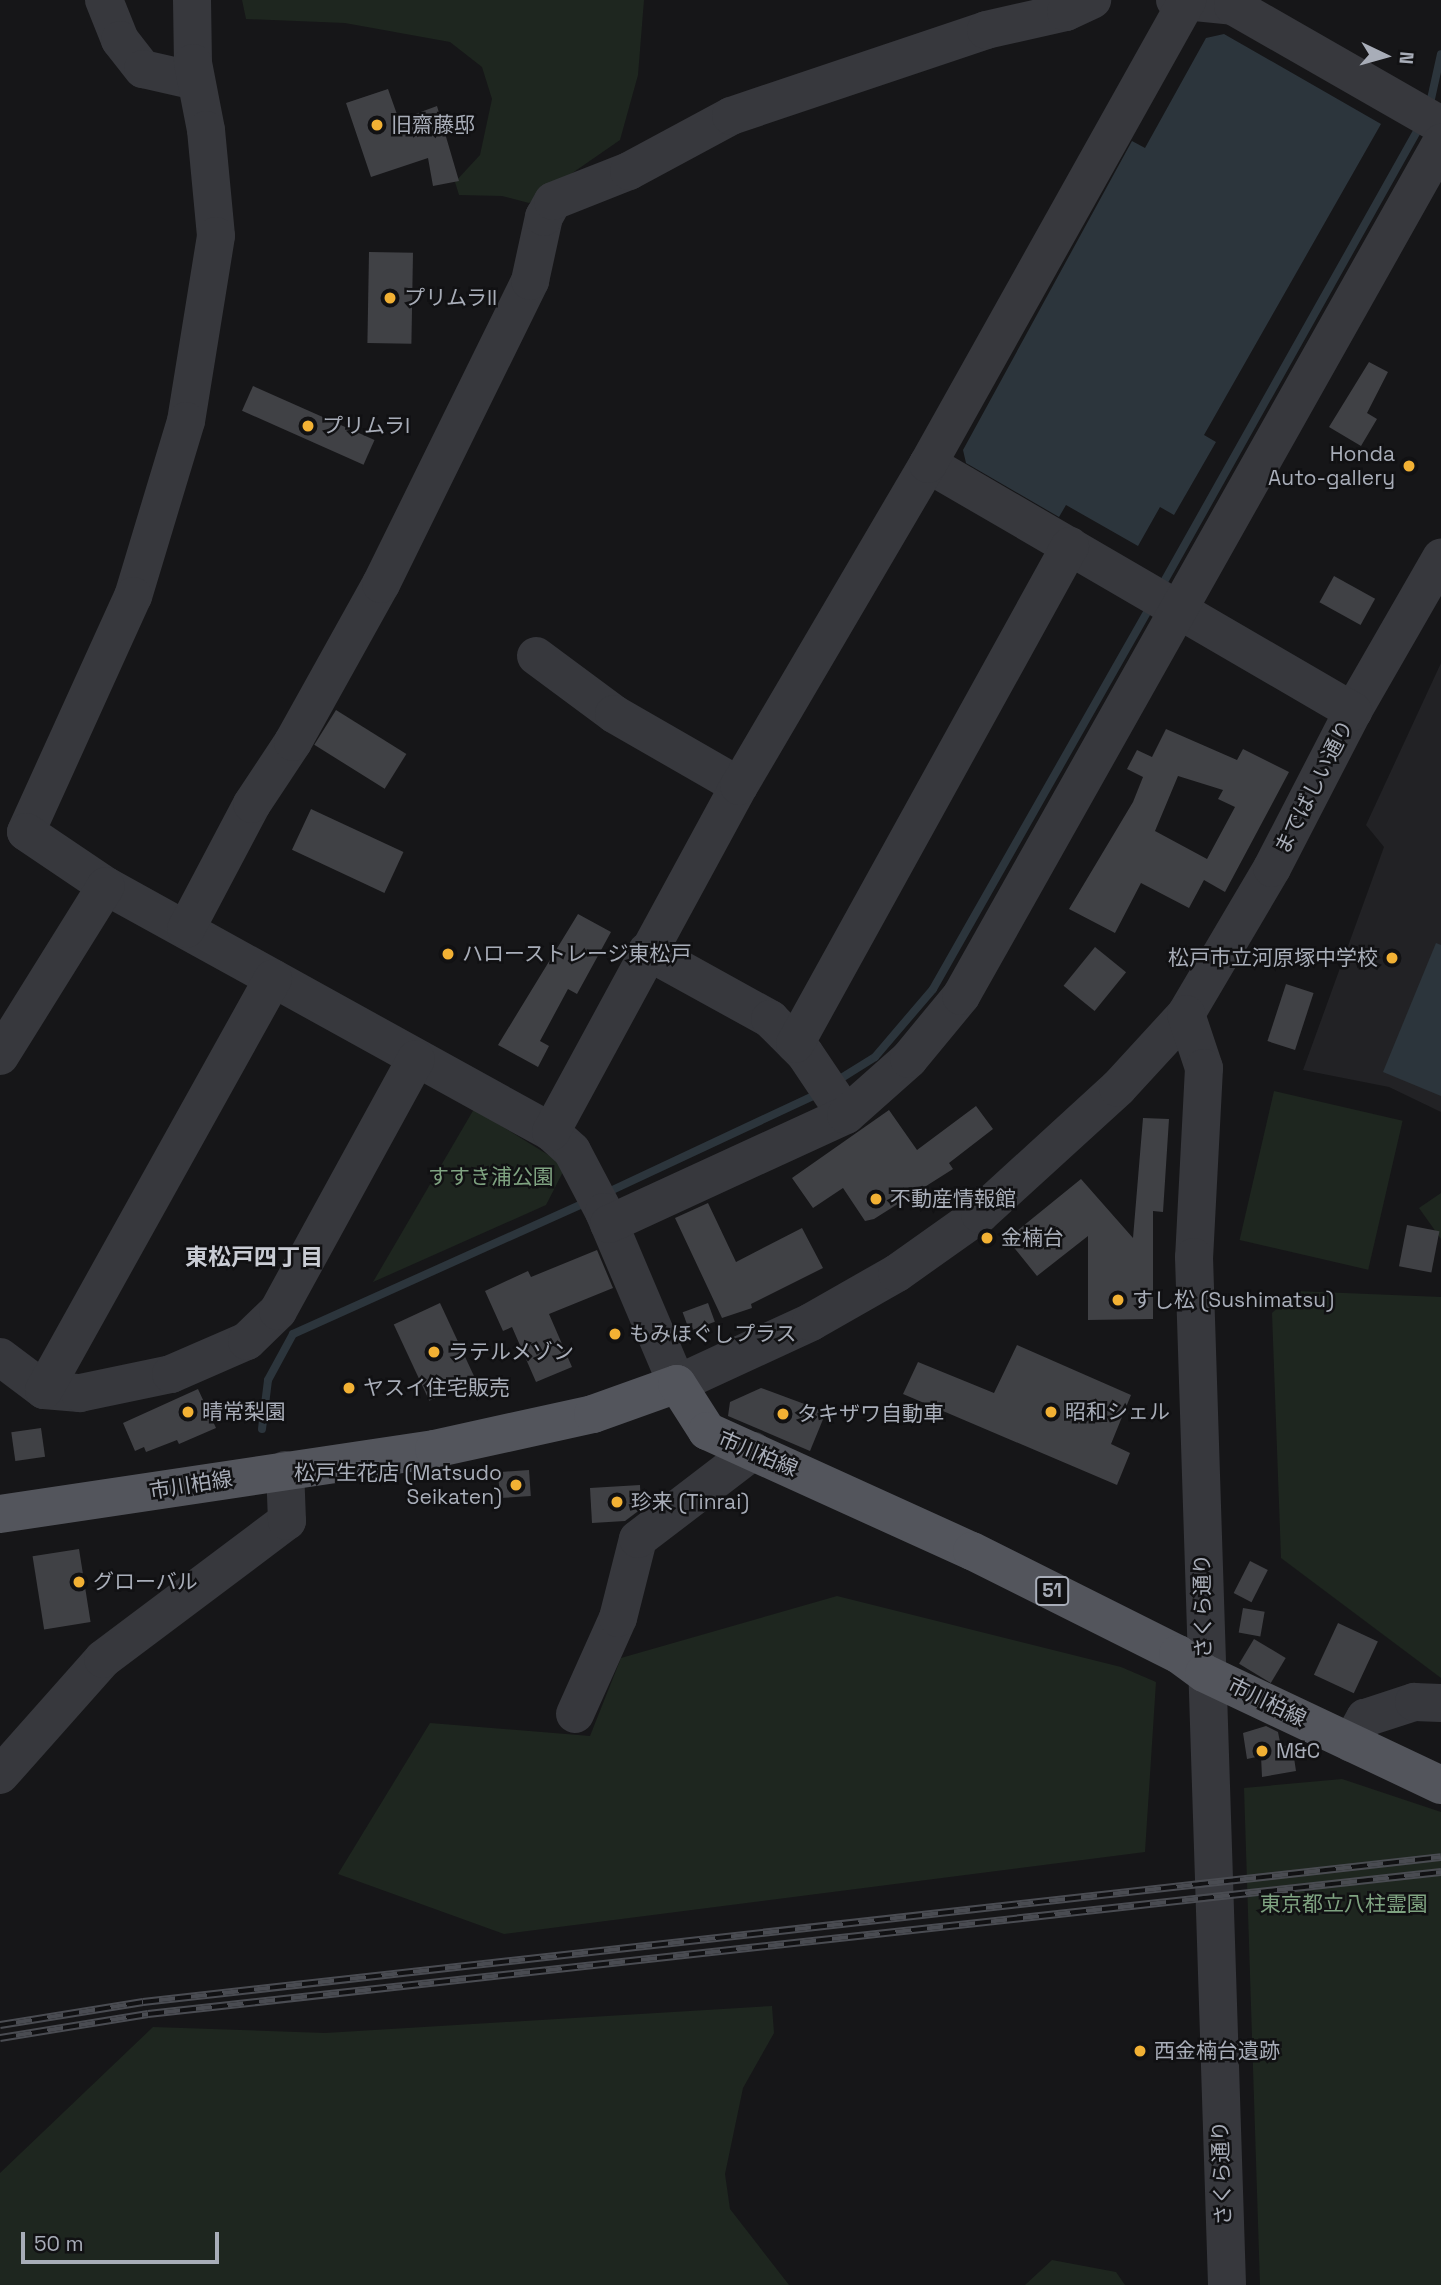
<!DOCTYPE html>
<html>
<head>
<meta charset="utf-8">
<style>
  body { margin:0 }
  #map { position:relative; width:1441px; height:2285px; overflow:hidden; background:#161618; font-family:"Space Grotesk","Noto Sans JP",sans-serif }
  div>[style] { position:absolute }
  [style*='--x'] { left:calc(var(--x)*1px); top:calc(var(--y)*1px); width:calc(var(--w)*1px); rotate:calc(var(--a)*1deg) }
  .built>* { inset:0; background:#222225 }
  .green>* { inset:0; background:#1e261f; transform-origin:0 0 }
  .water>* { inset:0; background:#2c353c }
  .stream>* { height:8px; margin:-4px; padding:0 4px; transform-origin:4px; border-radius:4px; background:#2c353c }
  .building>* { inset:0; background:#404145; transform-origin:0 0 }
  .minor>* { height:38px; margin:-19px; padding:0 19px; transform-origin:19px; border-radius:19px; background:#37383d }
  .major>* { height:38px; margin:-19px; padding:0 19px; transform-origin:19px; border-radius:19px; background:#53555c }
  .rail>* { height:8px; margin-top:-4px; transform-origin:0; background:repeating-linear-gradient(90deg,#111113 0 16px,#4a4c52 0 32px); box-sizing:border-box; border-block:2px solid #4a4c52 }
  .dots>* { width:19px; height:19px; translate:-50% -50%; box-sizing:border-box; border:4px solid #111113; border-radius:50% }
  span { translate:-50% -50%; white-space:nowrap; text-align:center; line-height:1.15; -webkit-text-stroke:5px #111113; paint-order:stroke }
  .shield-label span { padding:2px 5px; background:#111113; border:2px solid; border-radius:5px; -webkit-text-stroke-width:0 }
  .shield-label { font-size:19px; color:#a8adb8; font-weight:700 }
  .poi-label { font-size:21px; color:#a8adb8 }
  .left { translate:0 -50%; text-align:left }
  .right { translate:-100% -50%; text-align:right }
  .street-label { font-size:21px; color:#a8adb8 }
  .park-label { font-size:21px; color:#7fa381 }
  .neighbourhood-label { font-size:23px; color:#c9ccd4; font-weight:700 }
  .north { position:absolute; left:1350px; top:21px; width:70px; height:70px; -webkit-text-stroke:5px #111113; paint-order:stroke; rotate:95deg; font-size:19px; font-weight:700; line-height:28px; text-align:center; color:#a8adb8 }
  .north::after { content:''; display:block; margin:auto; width:24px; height:32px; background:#a8adb8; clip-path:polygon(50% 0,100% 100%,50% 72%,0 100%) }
  .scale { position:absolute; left:21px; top:2232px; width:198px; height:32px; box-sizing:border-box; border:4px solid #a8adb8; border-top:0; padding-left:9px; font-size:21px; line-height:24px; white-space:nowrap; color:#a8adb8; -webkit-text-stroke:5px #111113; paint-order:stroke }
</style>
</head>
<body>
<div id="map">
  <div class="built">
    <i style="clip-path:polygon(1441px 663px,1441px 1112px,1389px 1087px,1303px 1070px,1384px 847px,1366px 825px)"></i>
  </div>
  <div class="green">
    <i style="clip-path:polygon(242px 0,644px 0,638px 75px,620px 140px,529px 203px,502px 196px,459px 195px,455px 182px,480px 155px,492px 99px,482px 67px,450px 42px,345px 23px,246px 19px)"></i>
    <i style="left:1274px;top:1091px;width:132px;height:153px;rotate:13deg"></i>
    <i style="clip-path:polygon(474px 1109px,566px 1166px,546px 1205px,373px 1282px)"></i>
    <i style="clip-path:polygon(1441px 1193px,1441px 1239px,1419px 1208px)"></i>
    <i style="clip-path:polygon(1296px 1291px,1441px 1297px,1441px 1678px,1281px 1558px,1272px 1313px)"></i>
    <i style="clip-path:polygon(837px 1596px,1121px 1667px,1156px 1682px,1145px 1852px,504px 1934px,338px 1874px,430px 1723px,590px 1736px,621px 1658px)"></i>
    <i style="clip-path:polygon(1342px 1779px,1441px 1812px,1441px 2285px,1260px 2285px,1244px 1788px)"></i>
    <i style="clip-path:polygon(772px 2006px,774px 2033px,743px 2088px,725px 2174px,730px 2209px,789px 2285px,0 2285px,0 2173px,153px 2027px,325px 2033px)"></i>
    <i style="clip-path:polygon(1052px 2260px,1116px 2272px,1125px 2285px,1025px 2285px)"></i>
  </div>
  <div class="water">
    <i style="clip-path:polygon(1224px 34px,1381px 124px,1204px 435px,1216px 442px,1174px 515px,1160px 507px,1138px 546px,1066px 505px,1059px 517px,966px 463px,963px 450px,1132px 141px,1145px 148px,1206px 38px)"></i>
    <i style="clip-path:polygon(1436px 943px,1441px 945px,1441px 1096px,1383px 1072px)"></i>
  </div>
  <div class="stream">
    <i style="--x:1429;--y:108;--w:55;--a:-77.5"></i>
    <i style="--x:1161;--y:587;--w:529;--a:-60.67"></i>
    <i style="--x:835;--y:1082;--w:47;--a:-32"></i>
    <i style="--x:875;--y:1057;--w:89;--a:-49.5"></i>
    <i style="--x:933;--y:989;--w:442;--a:-60.4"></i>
    <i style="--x:606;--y:1193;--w:235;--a:-25.1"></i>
    <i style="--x:262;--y:1429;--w:49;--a:-83"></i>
    <i style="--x:268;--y:1380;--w:52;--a:-61.5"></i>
    <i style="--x:293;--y:1334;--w:322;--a:-24.2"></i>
  </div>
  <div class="building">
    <i style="clip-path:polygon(388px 89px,399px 120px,437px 106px,459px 181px,433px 186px,428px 158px,371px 177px,346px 103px)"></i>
    <i style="left:369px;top:252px;width:44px;height:91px;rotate:1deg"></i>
    <i style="clip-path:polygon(1369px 362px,1388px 372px,1367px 413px,1377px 419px,1361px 446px,1329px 427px)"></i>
    <i style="left:253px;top:386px;width:133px;height:27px;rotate:24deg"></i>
    <i style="left:1334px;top:576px;width:47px;height:30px;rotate:29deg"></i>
    <i style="left:336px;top:710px;width:83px;height:41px;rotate:32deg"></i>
    <i style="clip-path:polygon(evenodd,1166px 729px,1237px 760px,1243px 749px,1289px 772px,1225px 892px,1204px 880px,1189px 908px,1141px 883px,1115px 933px,1069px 909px,1133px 802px,1143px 777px,1127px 769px,1137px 750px,1152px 757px,1166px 729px,1178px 776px,1223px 790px,1218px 799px,1235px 807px,1207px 859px,1155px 831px,1178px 776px)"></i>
    <i style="left:311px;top:809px;width:102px;height:45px;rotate:25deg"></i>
    <i style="clip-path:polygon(578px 914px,611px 932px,577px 994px,568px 989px,540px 1041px,549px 1046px,538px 1067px,498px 1045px)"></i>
    <i style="left:1095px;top:947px;width:40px;height:50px;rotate:39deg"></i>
    <i style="left:1286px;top:984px;width:29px;height:60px;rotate:18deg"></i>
    <i style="clip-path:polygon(976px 1106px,993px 1129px,949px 1163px,953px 1169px,874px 1219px,865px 1221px,843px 1188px,813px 1208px,792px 1178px,889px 1110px,917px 1150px)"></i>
    <i style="clip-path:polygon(1143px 1118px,1169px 1119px,1163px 1212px,1153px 1211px,1153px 1319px,1088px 1320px,1088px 1236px,1037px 1276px,1007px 1239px,1081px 1179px,1133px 1238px)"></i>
    <i style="clip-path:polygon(708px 1203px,736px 1262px,802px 1228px,823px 1268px,751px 1304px,752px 1308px,722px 1318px,675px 1218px)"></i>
    <i style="left:1407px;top:1225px;width:33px;height:42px;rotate:11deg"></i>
    <i style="clip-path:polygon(597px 1250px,613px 1288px,549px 1314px,572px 1367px,536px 1382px,512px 1327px,503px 1331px,485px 1291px,528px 1271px,531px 1277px)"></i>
    <i style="left:440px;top:1303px;width:84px;height:51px;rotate:65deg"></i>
    <i style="left:708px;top:1303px;width:20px;height:27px;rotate:70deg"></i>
    <i style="clip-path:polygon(1017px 1345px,1131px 1395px,1111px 1444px,1130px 1453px,1117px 1485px,903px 1394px,918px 1362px,994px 1393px)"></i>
    <i style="clip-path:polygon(761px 1388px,826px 1412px,810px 1451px,728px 1416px,730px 1402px)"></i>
    <i style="clip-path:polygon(198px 1389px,216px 1428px,179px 1444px,177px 1440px,146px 1452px,144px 1447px,135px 1451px,123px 1423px)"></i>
    <i style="left:41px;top:1428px;width:29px;height:30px;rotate:82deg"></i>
    <i style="left:529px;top:1470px;width:26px;height:31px;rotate:86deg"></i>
    <i style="clip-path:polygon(640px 1485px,641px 1509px,625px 1521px,592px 1523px,590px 1488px)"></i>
    <i style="left:79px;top:1549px;width:74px;height:47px;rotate:81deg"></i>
    <i style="left:1250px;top:1561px;width:20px;height:36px;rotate:27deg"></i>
    <i style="left:1243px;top:1608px;width:22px;height:25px;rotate:10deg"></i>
    <i style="left:1338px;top:1623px;width:44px;height:57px;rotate:25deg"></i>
    <i style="left:1254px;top:1639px;width:37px;height:29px;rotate:31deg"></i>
    <i style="clip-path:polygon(1266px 1726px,1278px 1732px,1281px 1747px,1292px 1744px,1296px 1771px,1262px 1777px,1261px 1756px,1247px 1759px,1243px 1733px)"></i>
  </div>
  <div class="minor">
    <i style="--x:104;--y:0;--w:43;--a:68.2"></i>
    <i style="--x:120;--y:40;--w:37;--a:52"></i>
    <i style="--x:143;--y:69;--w:54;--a:12.8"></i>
    <i style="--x:192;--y:0;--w:63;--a:89.1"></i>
    <i style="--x:193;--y:63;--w:68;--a:79"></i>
    <i style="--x:206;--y:130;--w:106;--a:84.6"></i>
    <i style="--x:216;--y:236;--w:187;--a:99.2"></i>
    <i style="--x:186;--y:421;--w:183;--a:106.8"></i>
    <i style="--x:133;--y:596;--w:259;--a:114.4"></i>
    <i style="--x:26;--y:832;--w:97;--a:34"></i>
    <i style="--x:106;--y:886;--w:508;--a:28.93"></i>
    <i style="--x:551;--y:1132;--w:28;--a:42"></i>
    <i style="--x:572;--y:1151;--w:69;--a:62.3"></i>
    <i style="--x:604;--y:1212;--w:187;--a:67"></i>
    <i style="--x:677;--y:1384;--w:148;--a:-24.8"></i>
    <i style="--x:811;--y:1322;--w:99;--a:-29.7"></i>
    <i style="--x:897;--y:1273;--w:102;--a:-35.4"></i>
    <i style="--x:980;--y:1214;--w:187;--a:-42.4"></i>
    <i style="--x:1118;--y:1088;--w:100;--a:-47.4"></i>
    <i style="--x:1186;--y:1014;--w:169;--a:-59.5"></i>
    <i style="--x:1272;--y:868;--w:177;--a:-62.7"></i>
    <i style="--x:1353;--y:711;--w:177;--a:-60.1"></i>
    <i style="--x:1175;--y:0;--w:58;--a:5.9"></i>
    <i style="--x:1233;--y:6;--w:240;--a:29.8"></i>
    <i style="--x:928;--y:464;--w:492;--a:30.2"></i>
    <i style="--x:536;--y:656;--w:97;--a:36.6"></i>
    <i style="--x:614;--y:714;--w:144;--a:29.9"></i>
    <i style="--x:186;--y:929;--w:141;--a:-62.2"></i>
    <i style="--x:252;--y:804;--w:74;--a:-56.5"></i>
    <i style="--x:293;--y:742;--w:181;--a:-60.9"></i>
    <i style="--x:381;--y:584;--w:338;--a:-63.8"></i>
    <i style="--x:530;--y:281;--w:66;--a:-77.7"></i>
    <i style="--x:544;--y:217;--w:18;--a:-61"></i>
    <i style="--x:553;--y:201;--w:82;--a:-21.5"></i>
    <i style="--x:629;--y:171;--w:116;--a:-28.3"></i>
    <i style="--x:731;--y:116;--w:269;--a:-18.6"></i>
    <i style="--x:986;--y:30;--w:82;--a:-12.7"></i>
    <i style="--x:1066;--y:12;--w:29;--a:-25"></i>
    <i style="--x:647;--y:951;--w:141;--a:28.9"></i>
    <i style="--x:770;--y:1019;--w:49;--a:45"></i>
    <i style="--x:805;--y:1054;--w:73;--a:56.1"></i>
    <i style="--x:1186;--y:1014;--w:57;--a:71.6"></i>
    <i style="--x:1204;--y:1068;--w:189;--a:93"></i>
    <i style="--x:1194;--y:1257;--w:1029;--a:88.16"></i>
    <i style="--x:795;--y:1044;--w:569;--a:-61.09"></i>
    <i style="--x:0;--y:1056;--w:200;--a:-58.1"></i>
    <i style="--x:551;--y:1132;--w:394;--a:-61.5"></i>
    <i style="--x:739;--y:786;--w:373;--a:-59.6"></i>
    <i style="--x:928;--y:464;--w:531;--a:-60.78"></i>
    <i style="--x:609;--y:1224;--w:261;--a:-24.7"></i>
    <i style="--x:846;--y:1115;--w:84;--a:-41.6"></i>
    <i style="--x:909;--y:1059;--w:82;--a:-50.5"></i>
    <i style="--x:961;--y:996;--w:979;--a:-60.63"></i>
    <i style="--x:0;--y:1357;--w:55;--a:36.9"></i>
    <i style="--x:44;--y:1390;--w:36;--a:5"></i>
    <i style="--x:80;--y:1393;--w:93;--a:-11.8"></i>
    <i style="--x:171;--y:1374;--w:83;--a:-23.5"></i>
    <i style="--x:247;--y:1341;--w:43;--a:-44.1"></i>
    <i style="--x:278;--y:1311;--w:287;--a:-61.3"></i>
    <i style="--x:44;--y:1390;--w:471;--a:-60.9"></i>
    <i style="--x:575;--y:1714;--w:105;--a:-65.9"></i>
    <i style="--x:618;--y:1618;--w:81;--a:-75.8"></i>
    <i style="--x:638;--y:1539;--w:145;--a:-37.4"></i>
    <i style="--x:1351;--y:1743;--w:29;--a:-61"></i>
    <i style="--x:1365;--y:1718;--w:52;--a:-18.1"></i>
    <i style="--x:1414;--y:1702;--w:27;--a:2"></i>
    <i style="--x:0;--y:1775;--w:155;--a:-48.4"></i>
    <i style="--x:103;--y:1659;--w:230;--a:-36.9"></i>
    <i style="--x:287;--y:1521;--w:51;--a:-92.2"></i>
  </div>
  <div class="major">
    <i style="--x:0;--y:1514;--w:439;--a:-8.5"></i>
    <i style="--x:434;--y:1449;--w:163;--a:-12.4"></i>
    <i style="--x:593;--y:1414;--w:89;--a:-19.7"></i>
    <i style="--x:677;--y:1384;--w:56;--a:57.4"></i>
    <i style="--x:707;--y:1431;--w:291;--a:24.4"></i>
    <i style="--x:972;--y:1551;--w:230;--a:26.6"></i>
    <i style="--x:1178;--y:1654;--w:32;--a:36"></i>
    <i style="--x:1204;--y:1673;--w:262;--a:25.3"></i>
  </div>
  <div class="rail">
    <i style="--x:0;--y:2025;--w:145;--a:-9.1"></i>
    <i style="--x:143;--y:2002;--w:1306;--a:-6.37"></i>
    <i style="--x:0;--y:2038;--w:150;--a:-9.2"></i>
    <i style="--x:148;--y:2014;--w:1301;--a:-6.27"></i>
  </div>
  <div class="dots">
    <i style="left:377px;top:125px;background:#f2b134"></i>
    <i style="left:390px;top:298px;background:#f2b134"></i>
    <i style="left:308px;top:426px;background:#f2b134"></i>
    <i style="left:1409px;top:466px;background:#f2b134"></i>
    <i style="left:448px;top:954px;background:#f2b134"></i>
    <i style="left:1392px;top:958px;background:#f2b134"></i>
    <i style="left:876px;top:1199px;background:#f2b134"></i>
    <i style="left:987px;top:1238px;background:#f2b134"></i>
    <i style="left:1118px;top:1300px;background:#f2b134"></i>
    <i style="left:615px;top:1334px;background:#f2b134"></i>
    <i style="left:434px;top:1352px;background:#f2b134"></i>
    <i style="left:349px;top:1388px;background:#f2b134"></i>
    <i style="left:188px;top:1412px;background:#f2b134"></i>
    <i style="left:1051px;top:1412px;background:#f2b134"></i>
    <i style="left:783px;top:1414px;background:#f2b134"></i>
    <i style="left:516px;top:1485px;background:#f2b134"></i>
    <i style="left:617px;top:1502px;background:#f2b134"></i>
    <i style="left:79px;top:1582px;background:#f2b134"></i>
    <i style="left:1262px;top:1751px;background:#f2b134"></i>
    <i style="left:1140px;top:2051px;background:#f2b134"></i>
  </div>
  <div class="shield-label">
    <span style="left:1052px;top:1591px">51</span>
  </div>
  <div class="poi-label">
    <span class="left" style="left:391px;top:125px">旧齋藤邸</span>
    <span class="left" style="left:404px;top:298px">プリムラII</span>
    <span class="left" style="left:322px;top:426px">プリムラI</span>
    <span class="right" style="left:1395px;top:466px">Honda<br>Auto-gallery</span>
    <span class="left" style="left:462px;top:954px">ハローストレージ東松戸</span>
    <span class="right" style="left:1378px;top:958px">松戸市立河原塚中学校</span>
    <span class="left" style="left:890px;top:1199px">不動産情報館</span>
    <span class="left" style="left:1001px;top:1238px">金楠台</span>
    <span class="left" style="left:1132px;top:1300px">すし松 (Sushimatsu)</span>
    <span class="left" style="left:629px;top:1334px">もみほぐしプラス</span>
    <span class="left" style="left:448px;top:1352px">ラテルメゾン</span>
    <span class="left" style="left:363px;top:1388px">ヤスイ住宅販売</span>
    <span class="left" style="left:202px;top:1412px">晴常梨園</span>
    <span class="left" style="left:1065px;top:1412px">昭和シェル</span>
    <span class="left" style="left:797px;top:1414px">タキザワ自動車</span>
    <span class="right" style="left:502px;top:1485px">松戸生花店 (Matsudo<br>Seikaten)</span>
    <span class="left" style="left:631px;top:1502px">珍来 (Tinrai)</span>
    <span class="left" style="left:93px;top:1582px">グローバル</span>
    <span class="left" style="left:1276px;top:1751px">M&amp;C</span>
    <span class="left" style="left:1154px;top:2051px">西金楠台遺跡</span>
  </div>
  <div class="street-label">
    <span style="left:1314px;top:787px;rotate:-63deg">までばしい通り</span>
    <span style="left:758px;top:1454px;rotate:23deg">市川柏線</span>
    <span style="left:191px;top:1485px;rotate:-9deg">市川柏線</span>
    <span style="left:1203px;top:1606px;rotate:-91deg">さくら通り</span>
    <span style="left:1267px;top:1702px;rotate:26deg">市川柏線</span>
    <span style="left:1222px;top:2173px;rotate:-92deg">さくら通り</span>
  </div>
  <div class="park-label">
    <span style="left:491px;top:1177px">すすき浦公園</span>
    <span style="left:1344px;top:1904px">東京都立八柱霊園</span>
  </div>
  <div class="neighbourhood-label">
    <span style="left:254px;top:1257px">東松戸四丁目</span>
  </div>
  <div class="north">N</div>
  <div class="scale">50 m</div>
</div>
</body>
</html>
